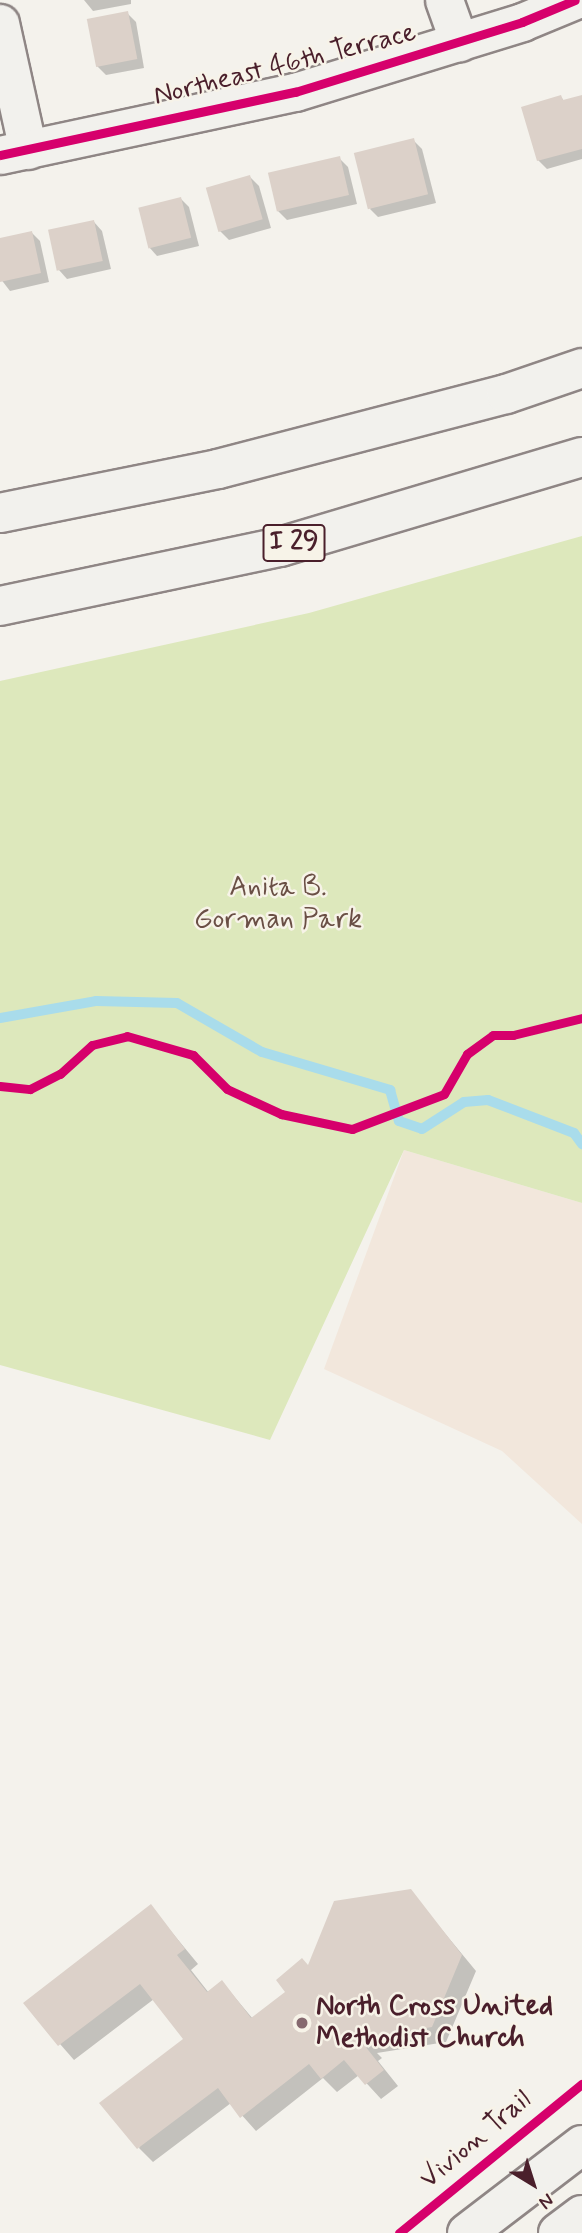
<!DOCTYPE html>
<html>
<head>
<meta charset="utf-8">
<style>
  body { margin:0 }
  #map { position:relative; width:582px; height:2233px; overflow:hidden; background:#f4f2ec; font-family:Mynerve,sans-serif }
  div>[style] { position:absolute }
  [style*='--x'] { left:calc(var(--x)*1px); top:calc(var(--y)*1px); width:calc(var(--w)*1px); rotate:calc(var(--a)*1deg) }
  .built>* { inset:0; background:#f2e7dc }
  .green>* { inset:0; background:#dde8bc }
  .shadow>* { inset:0; background:#0003 }
  .stream>* { height:10px; margin:-5px; padding:0 5px; transform-origin:5px; border-radius:5px; background:#a9dceb }
  .building>* { inset:0; background:#dcd1c9; transform-origin:0 0 }
  .roads { filter:drop-shadow(2px 0 #8f8685) drop-shadow(-2px 0 #8f8685) drop-shadow(0 2px #8f8685) drop-shadow(0 -2px #8f8685) }
  .minor>* { height:37px; margin:-18.5px; padding:0 18.5px; transform-origin:18.5px; border-radius:18.5px; background:#f2f1ed }
  .major>* { height:38px; margin:-19px; padding:0 19px; transform-origin:19px; border-radius:19px; background:#f2f1ed }
  .highway>* { height:38px; margin:-19px; padding:0 19px; transform-origin:19px; border-radius:19px; background:#f2f1ed }
  .cycleway>* { height:9px; margin:-4.5px; padding:0 4.5px; transform-origin:4.5px; border-radius:4.5px; background:#d6006c }
  .dots>* { width:19px; height:19px; translate:-50% -50%; box-sizing:border-box; border:4px solid #f7f3e8; border-radius:50% }
  span { translate:-50% -50%; white-space:nowrap; text-align:center; line-height:1.15; -webkit-text-stroke:5px #f7f3e8; paint-order:stroke }
  .shield-label span { padding:2px 5px; background:#f7f3e8; border:2px solid; border-radius:5px; -webkit-text-stroke-width:0 }
  .shield-label { font-size:26px; color:#4a1f2b; font-weight:700 }
  .street-label { font-size:28px; color:#4a1f2b }
  .park-label { font-size:28px; color:#6a4f45 }
  .poi-label { font-size:28px; color:#4a1f2b; font-weight:700 }
  .left { translate:0 -50%; text-align:left }
  .north { position:absolute; left:498px; top:2149px; width:70px; height:70px; -webkit-text-stroke:5px #f7f3e8; paint-order:stroke; rotate:142deg; font-size:19px; font-weight:700; line-height:28px; text-align:center; color:#4a1f2b }
  .north::after { content:''; display:block; margin:auto; width:24px; height:32px; background:#4a1f2b; clip-path:polygon(50% 0,100% 100%,50% 72%,0 100%) }
</style>
</head>
<body>
<div id="map">
  <div class="built">
    <i style="clip-path:polygon(404px 1150px,582px 1203px,582px 1524px,502px 1451px,324px 1369px)"></i>
  </div>
  <div class="green">
    <i style="clip-path:polygon(582px 536px,582px 1203px,404px 1150px,270px 1440px,0 1365px,0 681px,309px 613px)"></i>
  </div>
  <div class="shadow">
    <i style="clip-path:polygon(84px 0,131px 0,131px 4px,93px 11px)"></i>
    <i style="clip-path:polygon(127px 13px,136px 22px,144px 68px,106px 75px,97px 66px)"></i>
    <i style="clip-path:polygon(561px 97px,565px 102px,582px 97px,582px 159px,547px 169px,538px 160px)"></i>
    <i style="clip-path:polygon(413px 140px,422px 149px,436px 203px,378px 217px,370px 209px)"></i>
    <i style="clip-path:polygon(339px 158px,348px 167px,357px 204px,287px 220px,278px 211px)"></i>
    <i style="clip-path:polygon(250px 177px,259px 186px,271px 228px,229px 240px,220px 231px)"></i>
    <i style="clip-path:polygon(181px 199px,189px 207px,199px 246px,157px 256px,149px 247px)"></i>
    <i style="clip-path:polygon(94px 222px,102px 231px,111px 269px,67px 279px,59px 270px)"></i>
    <i style="clip-path:polygon(31px 232px,40px 241px,49px 282px,10px 291px,0 278px,0 239px)"></i>
    <i style="clip-path:polygon(410px 1891px,476px 1971px,446px 2042px,377px 2053px,382px 2058px,378px 2061px,398px 2086px,381px 2099px,359px 2075px,337px 2092px,323px 2078px,256px 2131px,231px 2103px,153px 2162px,139px 2148px,185px 2039px,154px 1999px,74px 2060px,25px 2004px,151px 1907px,198px 1964px,191px 1970px,209px 1993px,222px 1982px,253px 2019px,288px 1992px,309px 1968px)"></i>
  </div>
  <div class="stream">
    <i style="--x:0;--y:1018;--w:97;--a:-10"></i>
    <i style="--x:96;--y:1001;--w:81;--a:1.4"></i>
    <i style="--x:177;--y:1003;--w:98;--a:30"></i>
    <i style="--x:262;--y:1052;--w:134;--a:16.5"></i>
    <i style="--x:390;--y:1090;--w:32;--a:74"></i>
    <i style="--x:399;--y:1121;--w:24;--a:19"></i>
    <i style="--x:422;--y:1129;--w:50;--a:-32.7"></i>
    <i style="--x:464;--y:1102;--w:24;--a:-5"></i>
    <i style="--x:488;--y:1100;--w:92;--a:21"></i>
    <i style="--x:574;--y:1133;--w:14;--a:54"></i>
  </div>
  <div class="building">
    <i style="left:128px;top:11px;width:49px;height:42px;rotate:79deg"></i>
    <i style="clip-path:polygon(561px 95px,563px 100px,582px 95px,582px 149px,537px 161px,521px 107px)"></i>
    <i style="left:414px;top:138px;width:58px;height:62px;rotate:76deg"></i>
    <i style="left:340px;top:156px;width:40px;height:74px;rotate:77deg"></i>
    <i style="left:250px;top:175px;width:46px;height:46px;rotate:74deg"></i>
    <i style="left:181px;top:197px;width:42px;height:44px;rotate:76deg"></i>
    <i style="left:94px;top:220px;width:42px;height:47px;rotate:78deg"></i>
    <i style="clip-path:polygon(32px 231px,41px 273px,0 282px,0 238px)"></i>
    <i style="clip-path:polygon(411px 1889px,462px 1955px,432px 2027px,364px 2038px,369px 2043px,365px 2046px,384px 2070px,365px 2085px,344px 2060px,321px 2079px,309px 2064px,240px 2118px,218px 2088px,137px 2149px,99px 2103px,183px 2039px,140px 1984px,58px 2046px,23px 2003px,151px 1904px,185px 1949px,177px 1955px,207px 1992px,222px 1980px,251px 2018px,285px 1992px,276px 1980px,302px 1958px,308px 1965px,334px 1901px)"></i>
  </div>
  <div class="roads">
    <div class="minor">
      <i style="--x:444;--y:0;--w:45;--a:70.3"></i>
      <i style="--x:0;--y:23;--w:130;--a:77.6"></i>
      <i style="--x:0;--y:155;--w:302;--a:-12.1"></i>
      <i style="--x:295;--y:92;--w:238;--a:-17.1"></i>
      <i style="--x:522;--y:22;--w:57;--a:-22.5"></i>
    </div>
    <div class="major">
      <i style="--x:467;--y:2233;--w:145;--a:-37.4"></i>
      <i style="--x:558;--y:2233;--w:30;--a:-37"></i>
    </div>
    <div class="highway">
      <i style="--x:0;--y:513;--w:222;--a:-11.4"></i>
      <i style="--x:218;--y:469;--w:298;--a:-14.6"></i>
      <i style="--x:506;--y:394;--w:80;--a:-18.9"></i>
      <i style="--x:0;--y:606;--w:286;--a:-11.9"></i>
      <i style="--x:280;--y:547;--w:315;--a:-16.6"></i>
    </div>
  </div>
  <div class="cycleway">
    <i style="--x:0;--y:155;--w:302;--a:-12.1"></i>
    <i style="--x:295;--y:92;--w:238;--a:-17.1"></i>
    <i style="--x:522;--y:22;--w:57;--a:-22.5"></i>
    <i style="--x:0;--y:1086;--w:30;--a:6"></i>
    <i style="--x:30;--y:1089;--w:34;--a:-27"></i>
    <i style="--x:60;--y:1074;--w:43;--a:-42.2"></i>
    <i style="--x:92;--y:1045;--w:36;--a:-14"></i>
    <i style="--x:127;--y:1036;--w:69;--a:16.1"></i>
    <i style="--x:193;--y:1055;--w:48;--a:45"></i>
    <i style="--x:227;--y:1089;--w:60;--a:24.8"></i>
    <i style="--x:281;--y:1114;--w:73;--a:11.9"></i>
    <i style="--x:352;--y:1129;--w:98;--a:-20.8"></i>
    <i style="--x:444;--y:1094;--w:46;--a:-60.1"></i>
    <i style="--x:467;--y:1054;--w:32;--a:-36"></i>
    <i style="--x:493;--y:1035;--w:20;--a:0"></i>
    <i style="--x:513;--y:1035;--w:71;--a:-13.8"></i>
    <i style="--x:399;--y:2233;--w:236;--a:-39.2"></i>
  </div>
  <div class="dots">
    <i style="left:302px;top:2023px;background:#86696f"></i>
  </div>
  <div class="shield-label">
    <span style="left:294px;top:543px">I 29</span>
  </div>
  <div class="street-label">
    <span style="left:285px;top:65px;rotate:-14deg">Northeast 46th Terrace</span>
    <span style="left:476px;top:2140px;rotate:-40deg">Vivion Trail</span>
  </div>
  <div class="park-label">
    <span style="left:278px;top:904px">Anita B.<br>Gorman Park</span>
  </div>
  <div class="poi-label">
    <span class="left" style="left:316px;top:2023px">North Cross United<br>Methodist Church</span>
  </div>
  <div class="north">N</div>
</div>
</body>
</html>
